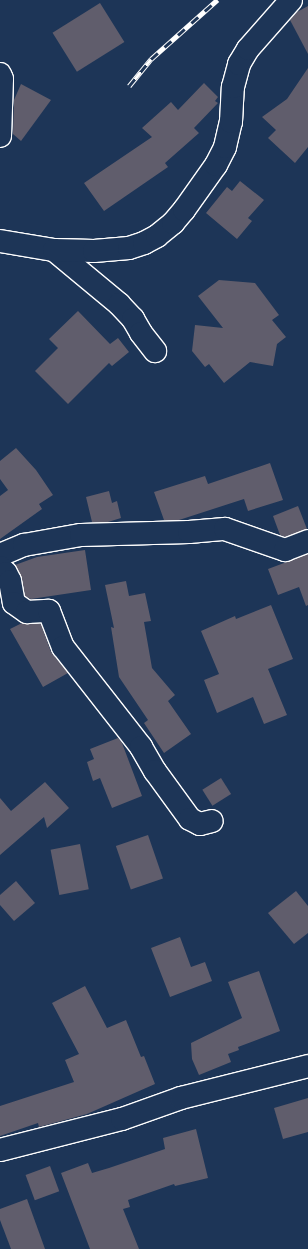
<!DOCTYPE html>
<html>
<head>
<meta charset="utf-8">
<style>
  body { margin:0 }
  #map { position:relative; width:308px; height:1249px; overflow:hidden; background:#1d3557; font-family:"Balsamiq Sans",sans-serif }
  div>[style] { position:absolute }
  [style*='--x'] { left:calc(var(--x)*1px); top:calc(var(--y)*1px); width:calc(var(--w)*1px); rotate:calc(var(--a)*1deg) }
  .building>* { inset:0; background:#605d6c; transform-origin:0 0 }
  .roads { filter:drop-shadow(1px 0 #fff) drop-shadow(-1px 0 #fff) drop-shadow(0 1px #fff) drop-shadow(0 -1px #fff) }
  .street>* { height:22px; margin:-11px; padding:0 11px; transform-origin:11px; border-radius:11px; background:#1d3557 }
  .secondary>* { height:22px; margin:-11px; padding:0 11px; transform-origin:11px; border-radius:11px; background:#1d3557 }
  .rail>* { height:4.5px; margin-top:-2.25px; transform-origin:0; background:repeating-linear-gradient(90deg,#1d3557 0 9px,#fff 0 18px); box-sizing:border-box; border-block:1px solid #fff }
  span { translate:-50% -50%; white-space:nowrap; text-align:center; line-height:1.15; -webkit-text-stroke:3px #1d3557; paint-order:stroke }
</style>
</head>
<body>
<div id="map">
  <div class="building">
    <i style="left:100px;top:3px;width:46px;height:56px;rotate:58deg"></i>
    <i style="clip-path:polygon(308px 6px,308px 54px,290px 20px,297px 12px)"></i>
    <i style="clip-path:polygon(308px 68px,308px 147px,295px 163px,268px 138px,276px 130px,262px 117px,287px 99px)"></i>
    <i style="clip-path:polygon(204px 83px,218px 97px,215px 101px,218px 103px,194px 128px,199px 133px,165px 163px,168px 167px,104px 211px,84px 183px,152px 137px,142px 128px,171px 102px,178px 110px)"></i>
    <i style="clip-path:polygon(21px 84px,51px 100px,21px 141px,13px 134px,14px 100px)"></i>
    <i style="clip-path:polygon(240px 181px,264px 200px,248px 218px,252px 221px,237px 239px,206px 213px,227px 187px,232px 191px)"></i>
    <i style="clip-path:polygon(219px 280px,255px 283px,279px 315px,272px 320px,286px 337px,277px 344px,273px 366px,250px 362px,224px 383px,209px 364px,205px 367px,192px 351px,195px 325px,223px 328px,198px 296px)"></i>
    <i style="clip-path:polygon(78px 311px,110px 344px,118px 338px,129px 352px,112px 366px,109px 363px,68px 404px,35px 371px,58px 348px,49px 339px)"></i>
    <i style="clip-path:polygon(16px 448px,36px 470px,53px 495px,39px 504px,42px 509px,0 539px,0 496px,8px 490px,0 479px,0 461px)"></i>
    <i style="clip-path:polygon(270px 463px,283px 500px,248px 511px,244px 499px,179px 520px,164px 520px,154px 492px,205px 476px,208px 484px)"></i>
    <i style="clip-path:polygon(109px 491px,112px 503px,117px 501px,121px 518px,108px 522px,92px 522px,86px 497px)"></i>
    <i style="clip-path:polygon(298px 506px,307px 529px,285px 537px,280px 535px,273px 516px)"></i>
    <i style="clip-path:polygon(85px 550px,91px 590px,31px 599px,25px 596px,22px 579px,15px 565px,37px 557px)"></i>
    <i style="clip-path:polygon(308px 554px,308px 605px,306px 606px,299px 587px,278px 595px,268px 569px)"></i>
    <i style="clip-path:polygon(126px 581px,129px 596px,145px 593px,151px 621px,144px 622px,152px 668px,175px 695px,168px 701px,191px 734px,164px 753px,144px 723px,148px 720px,119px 677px,111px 627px,114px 628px,105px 585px)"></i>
    <i style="clip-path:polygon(271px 605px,293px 659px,268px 669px,287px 715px,264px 724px,253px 697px,217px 713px,204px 680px,219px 674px,201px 631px,235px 616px,236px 619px)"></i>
    <i style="clip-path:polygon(22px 623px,41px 624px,51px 652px,68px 673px,43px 687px,10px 629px)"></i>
    <i style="clip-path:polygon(118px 738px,122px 743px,142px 796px,112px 808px,100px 778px,93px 781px,87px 762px,94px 759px,90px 749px)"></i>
    <i style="left:221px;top:778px;width:19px;height:22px;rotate:58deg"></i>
    <i style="clip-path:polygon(45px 782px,69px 808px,47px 828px,44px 817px,0 855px,0 798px,11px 811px)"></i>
    <i style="left:148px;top:835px;width:46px;height:34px;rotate:71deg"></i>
    <i style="left:80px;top:844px;width:46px;height:30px;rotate:79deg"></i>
    <i style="clip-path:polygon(16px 881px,35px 903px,14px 921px,0 905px,0 895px)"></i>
    <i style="clip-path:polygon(296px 891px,308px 906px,308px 933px,294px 944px,268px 913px)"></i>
    <i style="clip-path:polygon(180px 937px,191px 967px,205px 962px,212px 981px,170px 997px,151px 948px)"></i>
    <i style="clip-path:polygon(259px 971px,280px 1031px,238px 1047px,239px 1050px,228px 1054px,231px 1062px,199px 1075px,192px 1059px,191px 1043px,242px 1018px,228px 982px)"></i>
    <i style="clip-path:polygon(85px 986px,107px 1028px,126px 1020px,141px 1057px,144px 1056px,155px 1084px,87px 1114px,39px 1127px,38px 1123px,0 1136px,0 1106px,74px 1082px,65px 1060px,79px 1054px,52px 1003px)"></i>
    <i style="clip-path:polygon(308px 1098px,308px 1132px,283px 1139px,274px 1108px)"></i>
    <i style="clip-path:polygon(196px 1129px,208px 1178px,175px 1186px,174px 1184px,128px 1200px,130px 1207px,123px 1209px,139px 1249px,90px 1249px,61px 1173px,88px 1163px,92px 1173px,109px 1168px,165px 1149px,163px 1138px)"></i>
    <i style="left:50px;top:1166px;width:27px;height:26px;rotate:70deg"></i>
    <i style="clip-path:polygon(27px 1199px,45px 1249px,11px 1249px,0 1220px,0 1209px)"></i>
  </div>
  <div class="roads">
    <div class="street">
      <i style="--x:54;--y:250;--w:85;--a:39.7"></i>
      <i style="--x:119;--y:304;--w:21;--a:47"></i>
      <i style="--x:133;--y:319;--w:16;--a:60"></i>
      <i style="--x:141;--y:333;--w:23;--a:52"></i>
      <i style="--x:0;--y:555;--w:26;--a:-23"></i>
      <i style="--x:24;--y:545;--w:58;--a:-10"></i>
      <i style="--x:81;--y:535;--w:108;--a:-1.6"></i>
      <i style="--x:189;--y:532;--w:36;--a:-5"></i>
      <i style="--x:225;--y:529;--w:64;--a:19.3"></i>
      <i style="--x:285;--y:550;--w:25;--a:-21"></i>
      <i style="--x:0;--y:567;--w:8;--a:45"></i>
      <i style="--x:6;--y:573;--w:9;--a:63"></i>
      <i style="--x:10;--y:581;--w:22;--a:80"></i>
      <i style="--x:14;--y:603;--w:16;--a:35"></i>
      <i style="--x:27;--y:612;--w:22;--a:-3"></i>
      <i style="--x:49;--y:611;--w:39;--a:69"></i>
      <i style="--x:63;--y:647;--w:127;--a:52"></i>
      <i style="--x:141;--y:747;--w:28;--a:60"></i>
      <i style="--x:155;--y:771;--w:59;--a:53.9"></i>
      <i style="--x:190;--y:819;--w:11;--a:27"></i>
      <i style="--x:200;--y:824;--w:12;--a:-14"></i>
      <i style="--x:0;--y:1150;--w:126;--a:-14.3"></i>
      <i style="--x:122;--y:1119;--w:63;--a:-19.6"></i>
      <i style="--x:181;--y:1098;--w:131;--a:-14.1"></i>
    </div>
    <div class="secondary">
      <i style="--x:0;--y:74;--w:5;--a:68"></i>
      <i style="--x:2;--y:79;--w:57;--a:92"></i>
      <i style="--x:0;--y:241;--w:55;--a:9.5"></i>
      <i style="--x:54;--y:250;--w:40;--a:1.4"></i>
      <i style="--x:94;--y:251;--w:35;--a:-5"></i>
      <i style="--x:129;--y:248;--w:16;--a:-18"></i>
      <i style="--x:144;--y:243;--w:15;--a:-28"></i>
      <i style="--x:157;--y:236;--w:21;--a:-39"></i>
      <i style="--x:173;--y:223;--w:17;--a:-50"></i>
      <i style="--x:184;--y:210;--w:55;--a:-54.6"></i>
      <i style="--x:216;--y:165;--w:20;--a:-63"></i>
      <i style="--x:225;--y:147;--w:26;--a:-77"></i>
      <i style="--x:231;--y:122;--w:35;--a:-87"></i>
      <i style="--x:233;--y:87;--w:24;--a:-75"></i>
      <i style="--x:239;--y:64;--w:17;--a:-59"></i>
      <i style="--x:248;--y:49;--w:65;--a:-48.7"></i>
    </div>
  </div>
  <div class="rail">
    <i style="--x:129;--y:86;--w:35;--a:-51"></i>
    <i style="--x:151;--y:59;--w:89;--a:-41.8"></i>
  </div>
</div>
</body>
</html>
